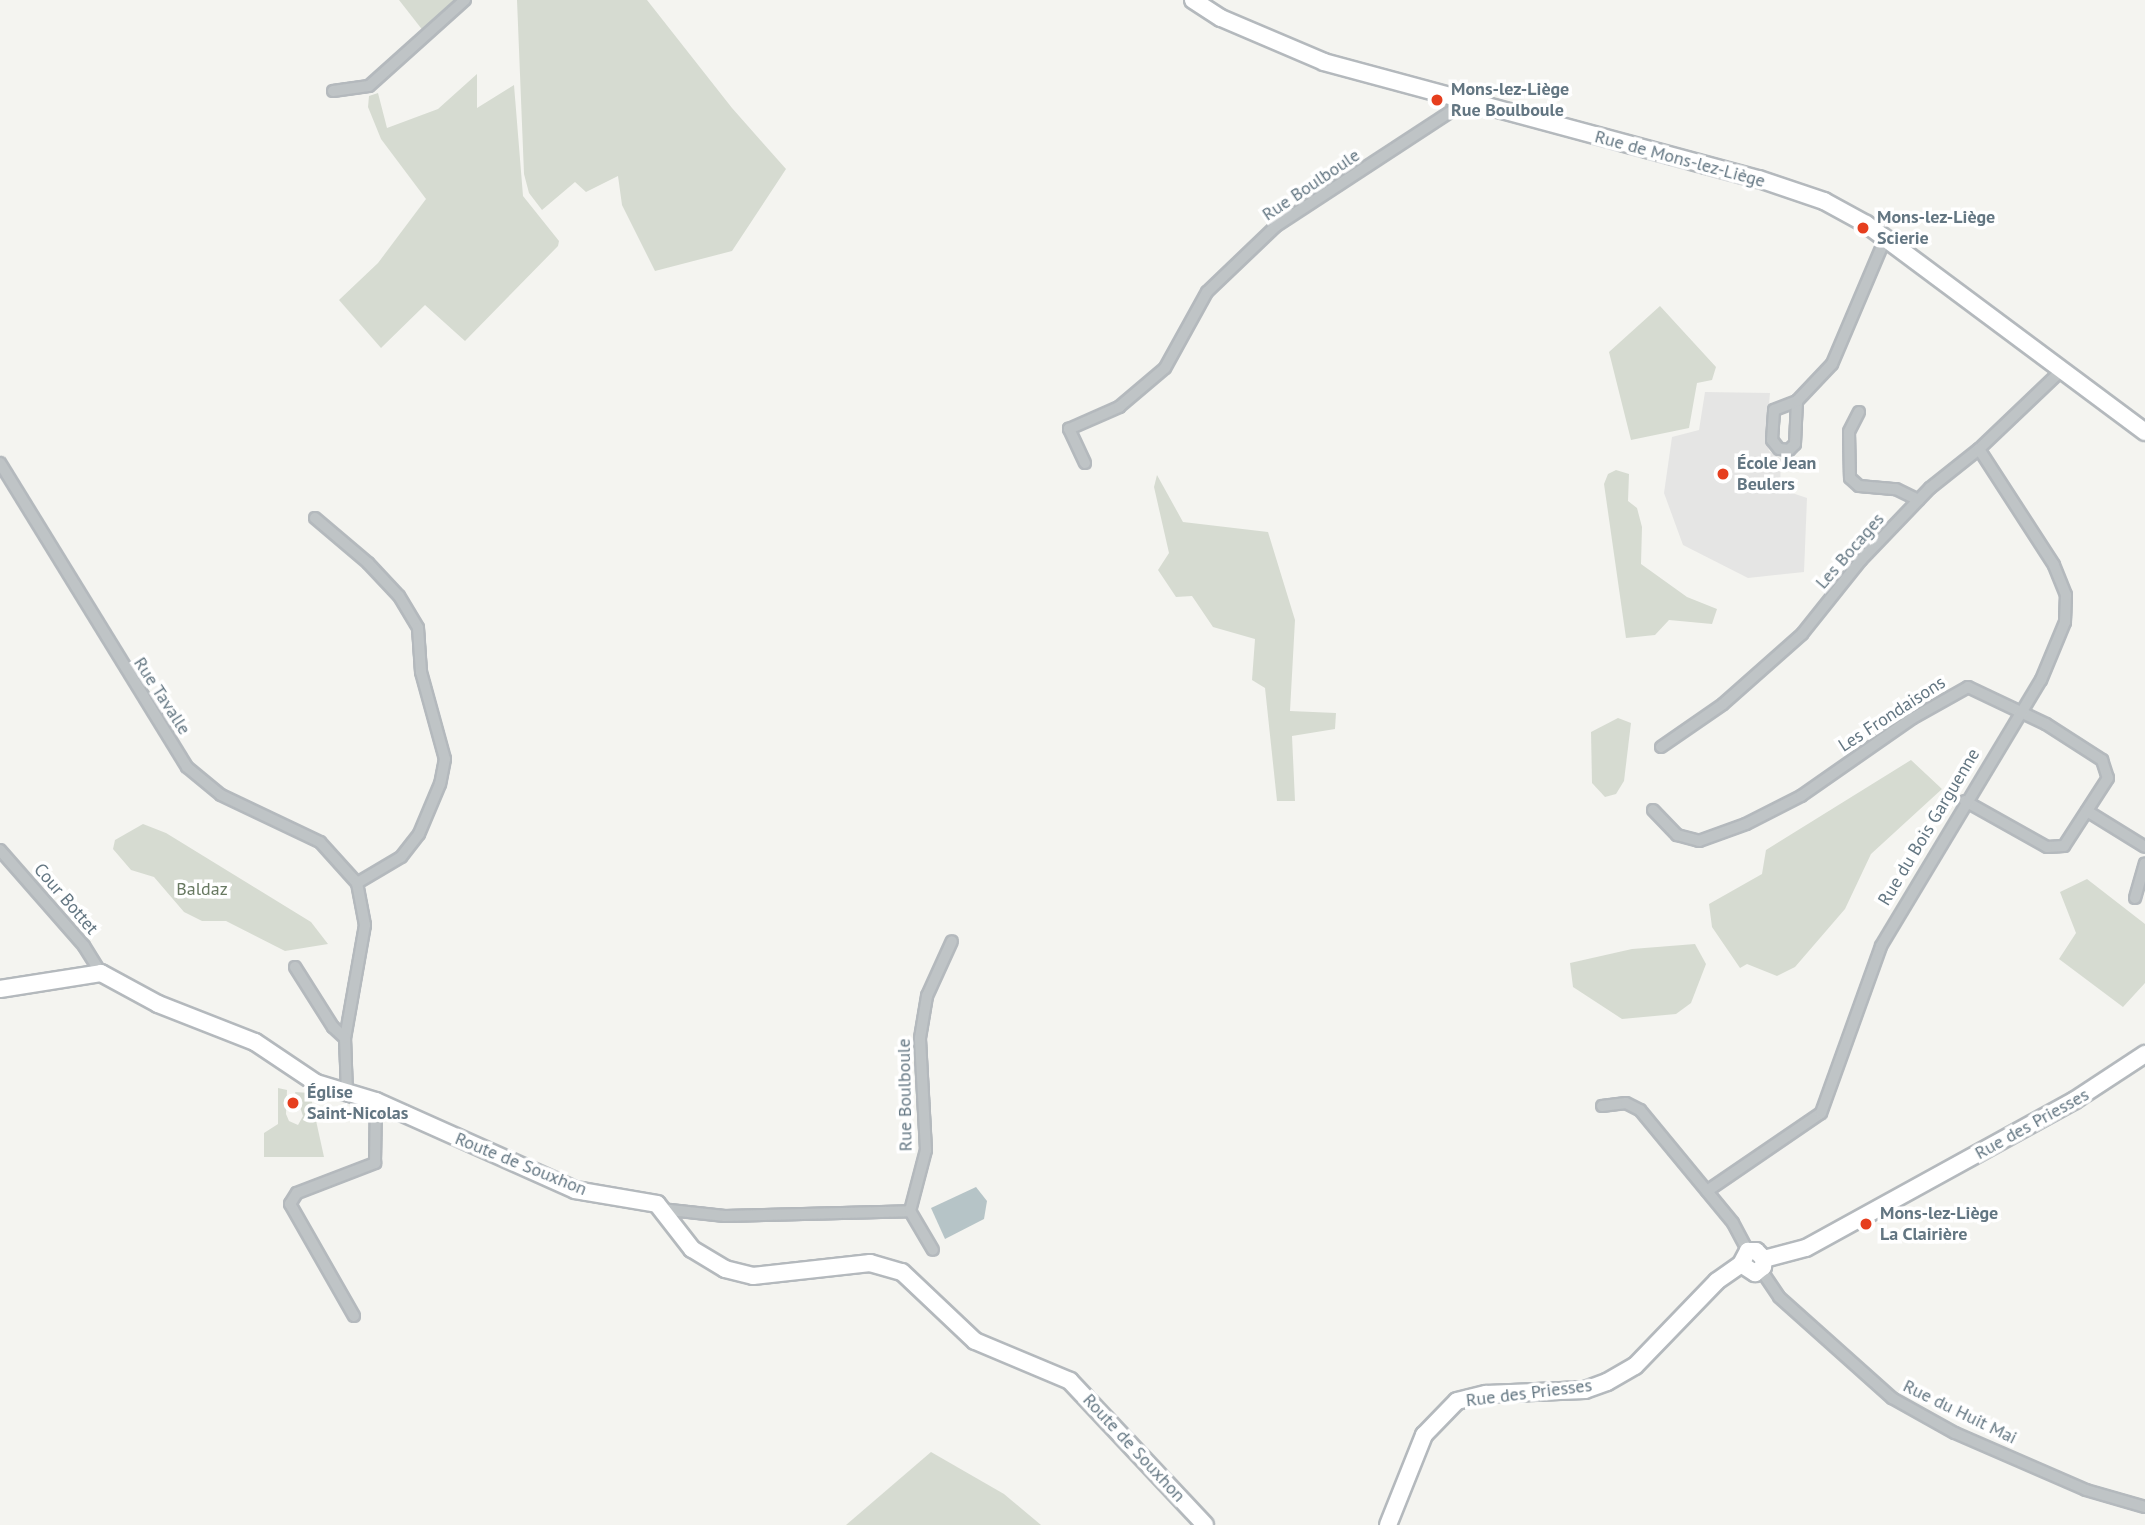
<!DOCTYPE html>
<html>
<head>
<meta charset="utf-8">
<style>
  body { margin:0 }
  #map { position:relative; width:2145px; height:1525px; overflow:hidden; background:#f4f4f0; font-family:"PT Sans",sans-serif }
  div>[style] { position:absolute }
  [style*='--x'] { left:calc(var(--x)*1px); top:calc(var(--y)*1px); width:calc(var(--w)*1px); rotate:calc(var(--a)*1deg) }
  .built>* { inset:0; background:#e5e5e4 }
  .green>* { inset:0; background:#d6dbd1 }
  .water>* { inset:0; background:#b6c4c7 }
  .roads { filter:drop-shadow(2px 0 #b4b9bd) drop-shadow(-2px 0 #b4b9bd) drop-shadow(0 2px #b4b9bd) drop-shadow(0 -2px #b4b9bd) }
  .street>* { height:10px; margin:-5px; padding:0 5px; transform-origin:5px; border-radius:5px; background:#bfc4c6 }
  .secondary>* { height:16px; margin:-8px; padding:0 8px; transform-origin:8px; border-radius:8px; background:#fff }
  .dots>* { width:19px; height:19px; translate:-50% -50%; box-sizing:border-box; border:4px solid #fff; border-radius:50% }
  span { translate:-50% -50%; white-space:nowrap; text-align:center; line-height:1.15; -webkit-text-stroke:7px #fff; paint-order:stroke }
  .poi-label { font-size:18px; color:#637682; font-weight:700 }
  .left { translate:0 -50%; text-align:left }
  .street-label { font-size:18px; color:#637682 }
  .park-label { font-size:18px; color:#687961 }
</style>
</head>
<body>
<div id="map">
  <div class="built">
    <i style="clip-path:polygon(1705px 392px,1770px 393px,1766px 437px,1769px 451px,1781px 459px,1780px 489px,1807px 498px,1804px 572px,1748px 578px,1683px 545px,1664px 493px,1672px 437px,1699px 430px)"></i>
  </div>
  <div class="green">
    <i style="clip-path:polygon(399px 0,460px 0,424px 32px)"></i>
    <i style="clip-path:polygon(517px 0,647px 0,732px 108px,786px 169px,732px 251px,655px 271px,622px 205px,618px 176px,586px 192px,575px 182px,542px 210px,529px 193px,524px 174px)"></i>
    <i style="clip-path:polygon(477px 74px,477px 108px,514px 85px,523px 196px,559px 241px,558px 246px,465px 341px,425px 305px,381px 348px,339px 300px,378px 263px,426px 199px,381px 139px,368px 107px,369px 96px,378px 93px,387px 128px,438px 109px)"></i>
    <i style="clip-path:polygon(1660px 306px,1716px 367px,1712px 380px,1697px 383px,1689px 428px,1631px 440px,1609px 352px)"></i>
    <i style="clip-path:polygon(1616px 470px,1629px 474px,1628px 501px,1637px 508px,1642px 527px,1641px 564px,1687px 597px,1717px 609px,1712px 624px,1669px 620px,1655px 635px,1626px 638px,1604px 484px,1608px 474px)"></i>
    <i style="clip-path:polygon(1157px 475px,1183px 522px,1268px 532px,1295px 620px,1290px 711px,1336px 713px,1335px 729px,1292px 736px,1295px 801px,1277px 801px,1265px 688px,1252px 680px,1255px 639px,1213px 627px,1192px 596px,1176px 597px,1158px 570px,1169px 553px,1154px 487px)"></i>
    <i style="clip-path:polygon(1618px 718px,1631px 723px,1624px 781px,1616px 794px,1605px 797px,1592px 783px,1591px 732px)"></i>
    <i style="clip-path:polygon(1911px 760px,1942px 789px,1871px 854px,1845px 909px,1795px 967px,1777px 976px,1747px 964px,1740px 968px,1712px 927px,1709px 904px,1762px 874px,1766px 850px)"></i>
    <i style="clip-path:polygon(143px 824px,166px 833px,311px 922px,328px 944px,285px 951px,226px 921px,202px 921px,184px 912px,154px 877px,131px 870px,113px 849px,115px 840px)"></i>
    <i style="clip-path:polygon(2087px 879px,2145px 924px,2145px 983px,2123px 1007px,2059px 959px,2076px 933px,2060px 892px)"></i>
    <i style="clip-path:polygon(1695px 944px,1706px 964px,1691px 1003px,1676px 1014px,1622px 1019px,1573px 987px,1570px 963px,1632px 949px)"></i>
    <i style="clip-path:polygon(278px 1088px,287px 1090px,286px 1114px,289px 1121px,298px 1125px,303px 1116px,295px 1092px,310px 1093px,324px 1157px,264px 1157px,264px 1133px,278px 1124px)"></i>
    <i style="clip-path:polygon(931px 1452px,1004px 1494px,1041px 1525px,846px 1525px)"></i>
  </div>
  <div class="water">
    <i style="clip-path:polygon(976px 1187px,987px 1201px,984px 1219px,945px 1239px,931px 1208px)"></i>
  </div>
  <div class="roads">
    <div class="street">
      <i style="--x:333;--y:91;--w:36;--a:-8"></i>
      <i style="--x:369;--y:86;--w:129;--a:-41.9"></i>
      <i style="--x:1797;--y:401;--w:43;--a:92.7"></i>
      <i style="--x:1795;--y:444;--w:8;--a:135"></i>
      <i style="--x:1789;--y:450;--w:10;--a:-174"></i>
      <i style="--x:1779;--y:449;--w:11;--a:-128"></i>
      <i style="--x:1772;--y:440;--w:30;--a:-86"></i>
      <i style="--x:1774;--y:410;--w:25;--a:-21"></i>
      <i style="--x:1797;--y:401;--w:51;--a:-46.6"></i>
      <i style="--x:1832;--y:364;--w:136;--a:-67"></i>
      <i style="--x:1859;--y:412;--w:22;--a:117"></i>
      <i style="--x:1849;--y:432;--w:46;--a:88.8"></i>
      <i style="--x:1850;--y:478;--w:12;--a:42"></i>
      <i style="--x:1859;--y:486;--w:37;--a:5"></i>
      <i style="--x:1896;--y:489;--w:25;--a:26"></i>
      <i style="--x:0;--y:463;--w:357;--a:58.4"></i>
      <i style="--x:187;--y:767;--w:44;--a:39.5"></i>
      <i style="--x:221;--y:795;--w:110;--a:25.4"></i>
      <i style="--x:320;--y:842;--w:55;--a:47.9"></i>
      <i style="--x:357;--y:883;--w:43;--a:79.2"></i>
      <i style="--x:365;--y:925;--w:115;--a:100"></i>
      <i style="--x:345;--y:1038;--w:54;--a:87.9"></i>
      <i style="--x:1085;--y:463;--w:38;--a:-115"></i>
      <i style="--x:1069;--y:429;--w:55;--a:-23.7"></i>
      <i style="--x:1119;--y:407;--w:60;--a:-40.3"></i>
      <i style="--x:1165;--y:368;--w:87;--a:-61.1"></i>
      <i style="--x:1207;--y:292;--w:95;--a:-43.7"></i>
      <i style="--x:1276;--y:226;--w:228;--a:-33.2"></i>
      <i style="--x:315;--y:518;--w:70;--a:40.3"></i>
      <i style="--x:368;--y:563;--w:45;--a:46.8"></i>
      <i style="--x:399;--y:596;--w:37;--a:59"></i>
      <i style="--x:418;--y:628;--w:44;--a:86.1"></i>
      <i style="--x:421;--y:672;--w:90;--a:74.6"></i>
      <i style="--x:445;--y:759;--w:25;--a:101"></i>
      <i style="--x:440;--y:784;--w:54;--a:112.8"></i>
      <i style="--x:419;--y:834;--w:29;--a:128"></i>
      <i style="--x:401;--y:857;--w:51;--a:149.4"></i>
      <i style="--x:1661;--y:747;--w:75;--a:-34.7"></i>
      <i style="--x:1723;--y:704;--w:106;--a:-41.5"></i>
      <i style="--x:1802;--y:634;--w:95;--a:-51.4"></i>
      <i style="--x:1861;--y:560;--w:100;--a:-46.2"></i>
      <i style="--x:1930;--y:488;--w:63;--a:-38.5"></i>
      <i style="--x:1979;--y:449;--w:115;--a:-43.6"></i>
      <i style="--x:1653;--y:810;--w:35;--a:46"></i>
      <i style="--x:1677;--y:835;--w:23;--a:15"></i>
      <i style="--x:1699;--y:841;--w:50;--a:-19.9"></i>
      <i style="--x:1746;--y:824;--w:62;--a:-27"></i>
      <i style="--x:1801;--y:796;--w:136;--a:-34.9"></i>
      <i style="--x:1913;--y:718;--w:63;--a:-29.4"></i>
      <i style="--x:1968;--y:687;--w:86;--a:25.4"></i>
      <i style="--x:2046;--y:724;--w:67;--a:32.7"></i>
      <i style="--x:2102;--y:760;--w:19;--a:72"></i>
      <i style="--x:2108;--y:778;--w:81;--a:122.9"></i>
      <i style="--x:2064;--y:846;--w:17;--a:177"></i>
      <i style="--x:2047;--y:847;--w:94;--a:-150.7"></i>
      <i style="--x:2087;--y:811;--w:68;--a:31.8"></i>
      <i style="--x:0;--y:850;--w:128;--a:48.8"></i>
      <i style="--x:84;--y:946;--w:32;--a:58"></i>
      <i style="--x:2135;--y:898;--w:36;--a:-74"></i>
      <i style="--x:295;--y:967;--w:71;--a:57.7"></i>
      <i style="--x:333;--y:1027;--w:16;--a:43"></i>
      <i style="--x:1602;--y:1106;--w:24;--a:-7"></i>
      <i style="--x:1626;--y:1103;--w:16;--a:27"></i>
      <i style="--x:1640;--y:1110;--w:146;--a:50.5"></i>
      <i style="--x:1733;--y:1223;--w:32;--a:62"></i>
      <i style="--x:1707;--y:1191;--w:138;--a:-34.4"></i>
      <i style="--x:1821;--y:1113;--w:177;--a:-70.2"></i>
      <i style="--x:1881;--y:946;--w:310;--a:-59"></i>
      <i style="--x:2041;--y:680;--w:63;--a:-67.5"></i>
      <i style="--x:2065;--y:622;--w:27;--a:-88"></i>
      <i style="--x:2066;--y:595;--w:32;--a:-112"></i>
      <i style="--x:2054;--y:565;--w:138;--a:-122.9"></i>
      <i style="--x:661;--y:1209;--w:64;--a:6.2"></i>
      <i style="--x:725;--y:1216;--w:185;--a:-1.5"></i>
      <i style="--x:910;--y:1211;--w:63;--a:-75.3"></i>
      <i style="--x:926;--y:1150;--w:112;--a:-93.1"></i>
      <i style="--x:920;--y:1038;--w:43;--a:-80.5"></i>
      <i style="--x:927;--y:996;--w:60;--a:-65.6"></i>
      <i style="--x:910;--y:1211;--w:45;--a:59.5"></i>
      <i style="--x:1761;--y:1270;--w:32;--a:56"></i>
      <i style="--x:1779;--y:1297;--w:152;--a:41.8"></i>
      <i style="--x:1892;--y:1398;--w:72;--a:29.1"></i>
      <i style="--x:1955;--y:1433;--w:143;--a:23.5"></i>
      <i style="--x:2086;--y:1490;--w:61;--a:16.1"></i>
      <i style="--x:354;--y:1316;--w:129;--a:-119.7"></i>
      <i style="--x:290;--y:1204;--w:13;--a:-58"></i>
      <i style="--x:297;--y:1193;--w:84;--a:-21"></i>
      <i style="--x:375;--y:1163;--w:62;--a:-89.1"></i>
    </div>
    <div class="secondary">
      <i style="--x:1193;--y:0;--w:33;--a:33"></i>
      <i style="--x:1221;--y:18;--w:112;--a:23.1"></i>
      <i style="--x:1324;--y:62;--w:450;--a:15.1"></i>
      <i style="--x:1759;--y:179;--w:69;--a:18.7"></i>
      <i style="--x:1824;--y:201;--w:48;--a:28.7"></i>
      <i style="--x:1866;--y:224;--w:348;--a:36.7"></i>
      <i style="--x:0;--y:989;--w:102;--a:-9"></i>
      <i style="--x:101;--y:973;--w:65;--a:28.5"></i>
      <i style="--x:158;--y:1004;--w:104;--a:21.4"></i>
      <i style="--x:255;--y:1042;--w:73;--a:33.9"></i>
      <i style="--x:316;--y:1083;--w:63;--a:16.7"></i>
      <i style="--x:376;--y:1101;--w:218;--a:24.1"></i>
      <i style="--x:575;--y:1190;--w:83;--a:9.7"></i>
      <i style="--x:657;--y:1204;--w:57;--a:52.1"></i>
      <i style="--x:692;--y:1249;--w:39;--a:31"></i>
      <i style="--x:725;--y:1269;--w:29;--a:14"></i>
      <i style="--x:753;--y:1276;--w:118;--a:-6.3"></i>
      <i style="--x:870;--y:1263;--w:33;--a:16"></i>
      <i style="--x:902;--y:1272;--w:100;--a:43.4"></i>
      <i style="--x:975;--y:1341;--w:103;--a:22.8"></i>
      <i style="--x:1070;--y:1381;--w:197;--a:46.8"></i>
      <i style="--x:1764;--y:1259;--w:43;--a:-14.7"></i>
      <i style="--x:1806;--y:1248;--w:307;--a:-28.8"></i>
      <i style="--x:2075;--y:1100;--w:84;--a:-33.3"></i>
      <i style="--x:1741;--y:1264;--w:17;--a:33"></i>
      <i style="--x:1755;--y:1273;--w:10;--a:-37"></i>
      <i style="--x:1763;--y:1267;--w:8;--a:-83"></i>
      <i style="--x:1741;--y:1264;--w:15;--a:-62"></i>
      <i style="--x:1748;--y:1251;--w:8;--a:0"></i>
      <i style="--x:1756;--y:1251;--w:11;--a:45"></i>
      <i style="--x:1388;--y:1525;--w:97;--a:-68.2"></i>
      <i style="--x:1424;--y:1435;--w:47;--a:-45.9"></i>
      <i style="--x:1457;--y:1401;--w:30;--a:-14"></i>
      <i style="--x:1486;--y:1394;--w:99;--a:-2.3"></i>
      <i style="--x:1585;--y:1390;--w:23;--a:-20"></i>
      <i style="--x:1607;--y:1382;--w:32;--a:-30"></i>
      <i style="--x:1635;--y:1366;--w:118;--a:-46"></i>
      <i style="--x:1717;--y:1281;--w:29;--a:-35"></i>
    </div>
  </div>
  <div class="dots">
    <i style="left:1437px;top:100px;background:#e63e1e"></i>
    <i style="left:1863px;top:228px;background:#e63e1e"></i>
    <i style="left:1723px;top:474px;background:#e63e1e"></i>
    <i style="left:293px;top:1103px;background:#e63e1e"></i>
    <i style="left:1866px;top:1224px;background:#e63e1e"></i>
  </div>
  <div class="poi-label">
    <span class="left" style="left:1451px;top:100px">Mons-lez-Liège<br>Rue Boulboule</span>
    <span class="left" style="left:1877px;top:228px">Mons-lez-Liège<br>Scierie</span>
    <span class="left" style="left:1737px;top:474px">École Jean<br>Beulers</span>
    <span class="left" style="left:307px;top:1103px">Église<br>Saint-Nicolas</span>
    <span class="left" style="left:1880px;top:1224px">Mons-lez-Liège<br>La Clairière</span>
  </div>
  <div class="street-label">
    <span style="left:1680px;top:159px;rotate:15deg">Rue de Mons-lez-Liège</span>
    <span style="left:1311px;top:185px;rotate:-34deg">Rue Boulboule</span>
    <span style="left:1850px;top:551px;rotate:-49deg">Les Bocages</span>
    <span style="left:162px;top:696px;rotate:57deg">Rue Tavalle</span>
    <span style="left:1892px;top:714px;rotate:-33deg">Les Frondaisons</span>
    <span style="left:1929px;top:827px;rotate:-59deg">Rue du Bois Garguenne</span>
    <span style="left:66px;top:899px;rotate:49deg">Cour Bottet</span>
    <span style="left:905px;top:1095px;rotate:-91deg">Rue Boulboule</span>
    <span style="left:2032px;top:1124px;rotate:-29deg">Rue des Priesses</span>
    <span style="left:521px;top:1164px;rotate:22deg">Route de Souxhon</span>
    <span style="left:1529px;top:1393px;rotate:-7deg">Rue des Priesses</span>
    <span style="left:1960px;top:1412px;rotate:26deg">Rue du Huit Mai</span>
    <span style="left:1134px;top:1448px;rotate:47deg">Route de Souxhon</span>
  </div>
  <div class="park-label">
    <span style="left:202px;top:889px">Baldaz</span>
  </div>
</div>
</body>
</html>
